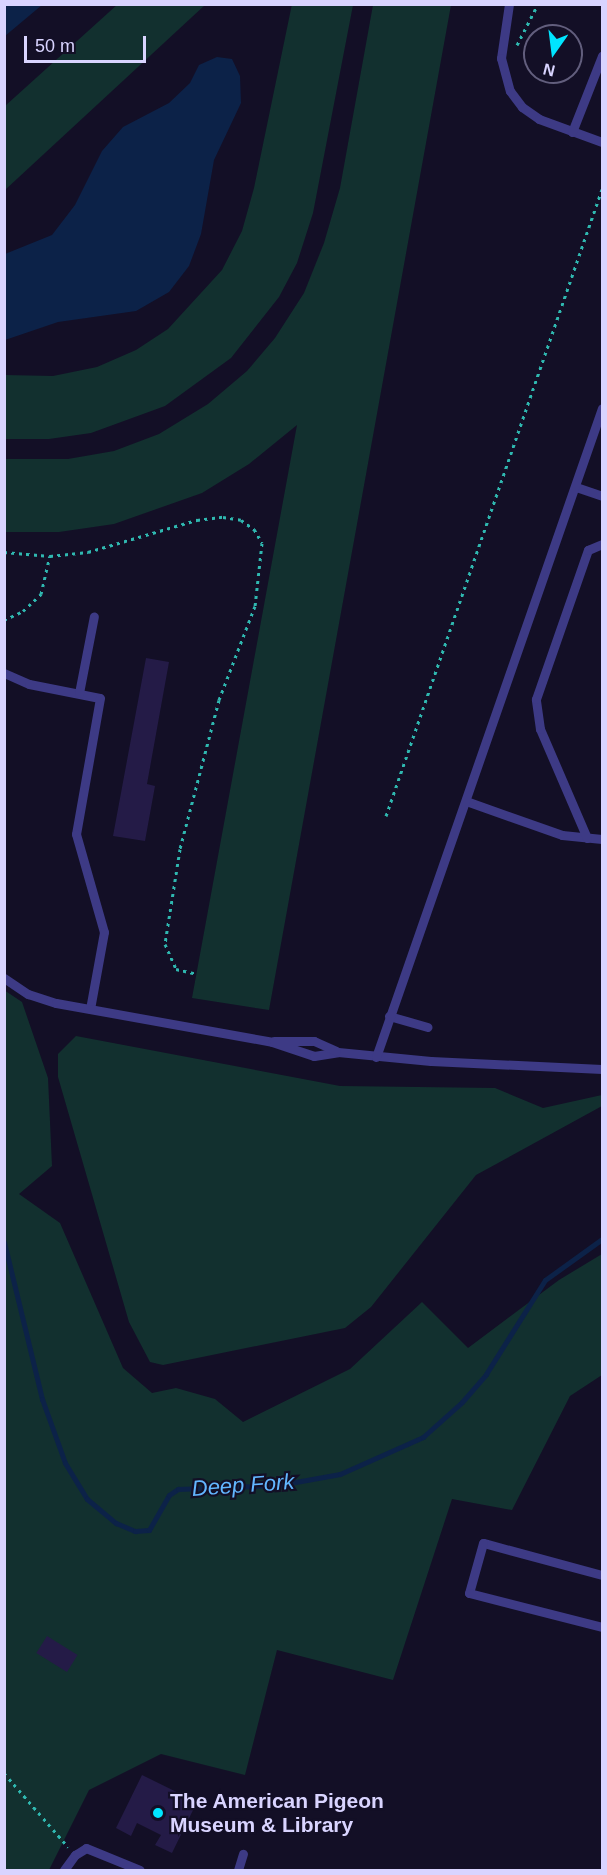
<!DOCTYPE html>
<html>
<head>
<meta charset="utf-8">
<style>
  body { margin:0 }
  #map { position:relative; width:607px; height:1875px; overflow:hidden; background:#130f26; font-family:Arial,sans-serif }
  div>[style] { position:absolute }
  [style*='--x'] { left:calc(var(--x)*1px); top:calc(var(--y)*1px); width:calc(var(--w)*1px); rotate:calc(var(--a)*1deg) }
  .green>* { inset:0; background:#12302f }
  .water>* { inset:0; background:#0c2248 }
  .stream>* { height:5px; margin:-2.5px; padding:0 2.5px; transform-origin:2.5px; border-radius:2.5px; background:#0c2248 }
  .building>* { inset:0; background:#241b47; transform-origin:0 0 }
  .path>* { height:3px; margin-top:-1.5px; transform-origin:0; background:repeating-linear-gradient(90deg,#2fb8b0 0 3px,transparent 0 7.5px) }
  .service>* { height:9px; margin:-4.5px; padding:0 4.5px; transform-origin:4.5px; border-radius:4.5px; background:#3d3a85 }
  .dots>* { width:16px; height:16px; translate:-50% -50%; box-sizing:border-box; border:3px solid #130f26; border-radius:50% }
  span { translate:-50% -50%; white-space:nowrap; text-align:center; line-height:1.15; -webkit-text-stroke:4.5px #130f26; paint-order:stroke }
  .poi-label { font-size:21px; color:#d9d4ff; font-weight:700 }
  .left { translate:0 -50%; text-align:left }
  .water-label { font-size:22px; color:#62b6ff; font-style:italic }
  .frame { position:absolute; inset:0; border:6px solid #d9d4ff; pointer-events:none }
  .north { position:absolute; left:523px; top:24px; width:60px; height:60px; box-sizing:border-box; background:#130f26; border:2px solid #625e7d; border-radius:50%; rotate:194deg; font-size:16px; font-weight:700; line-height:24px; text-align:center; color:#d9d4ff }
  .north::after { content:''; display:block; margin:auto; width:21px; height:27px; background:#00e5ff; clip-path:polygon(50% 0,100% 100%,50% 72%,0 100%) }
  .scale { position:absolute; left:24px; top:36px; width:122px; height:27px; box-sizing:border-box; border:3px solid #d9d4ff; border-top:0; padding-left:8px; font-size:18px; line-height:21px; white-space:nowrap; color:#d9d4ff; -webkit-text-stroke:4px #130f26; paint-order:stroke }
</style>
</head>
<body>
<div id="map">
  <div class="green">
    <i style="clip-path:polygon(118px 4px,205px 5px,5px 190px,5px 106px)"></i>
    <i style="clip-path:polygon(292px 4px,353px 5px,313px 213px,297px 263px,279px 297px,231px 358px,165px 406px,91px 433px,49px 439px,5px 439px,5px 375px,53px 376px,97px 367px,136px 350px,168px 329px,222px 270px,242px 231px,254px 188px)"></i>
    <i style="clip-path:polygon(373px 5px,451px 5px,269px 1010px,192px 998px,297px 425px,249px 464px,202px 493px,114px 524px,59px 532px,5px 532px,5px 459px,68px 459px,114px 451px,159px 434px,208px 404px,247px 371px,275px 338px,304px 293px,324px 243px,340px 188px)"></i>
    <i style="clip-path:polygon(4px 990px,22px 1002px,48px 1078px,52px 1166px,19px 1194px,60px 1223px,123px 1368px,152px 1393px,176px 1388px,215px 1399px,243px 1422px,350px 1369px,422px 1302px,468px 1348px,559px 1280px,602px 1254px,602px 1375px,570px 1396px,512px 1510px,452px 1499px,393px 1680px,277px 1650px,245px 1775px,161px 1754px,89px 1790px,49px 1870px,5px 1870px)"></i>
    <i style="clip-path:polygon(76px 1036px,340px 1086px,495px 1088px,543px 1108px,602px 1095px,602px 1106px,476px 1175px,371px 1307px,345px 1328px,163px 1365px,150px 1362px,129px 1322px,58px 1077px,58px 1054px)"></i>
  </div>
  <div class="water">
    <i style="clip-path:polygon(5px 4px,42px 4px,42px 5px,5px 36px)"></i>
    <i style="clip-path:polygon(217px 57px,232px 59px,240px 76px,241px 103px,214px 160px,201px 234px,189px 266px,169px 292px,136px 311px,58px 322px,5px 340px,5px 254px,52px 235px,75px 205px,102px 151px,123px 127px,169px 103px,190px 83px,199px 65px)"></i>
  </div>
  <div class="stream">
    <i style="--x:4;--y:1242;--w:162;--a:76.4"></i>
    <i style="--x:42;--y:1399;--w:68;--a:70.2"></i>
    <i style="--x:65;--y:1463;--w:42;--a:58.6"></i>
    <i style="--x:87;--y:1499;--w:38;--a:40"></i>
    <i style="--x:116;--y:1523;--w:21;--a:23"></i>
    <i style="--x:135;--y:1531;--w:14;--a:-4"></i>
    <i style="--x:149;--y:1530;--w:40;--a:-60.3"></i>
    <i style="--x:169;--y:1495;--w:11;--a:-34"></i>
    <i style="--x:178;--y:1489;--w:101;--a:-2.3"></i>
    <i style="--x:279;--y:1485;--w:62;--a:-10.2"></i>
    <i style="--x:340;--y:1474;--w:91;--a:-24"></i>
    <i style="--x:423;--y:1437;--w:52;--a:-41.9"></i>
    <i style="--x:462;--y:1402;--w:37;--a:-49"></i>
    <i style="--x:486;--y:1374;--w:111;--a:-57.9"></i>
    <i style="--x:545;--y:1280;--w:70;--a:-35.7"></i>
  </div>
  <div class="building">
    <i style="clip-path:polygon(146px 658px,169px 662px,147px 784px,155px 786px,145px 841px,113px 836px)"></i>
    <i style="left:47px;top:1636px;width:36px;height:20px;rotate:32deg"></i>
    <i style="clip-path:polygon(142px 1775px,197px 1802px,172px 1853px,155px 1845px,161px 1835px,137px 1823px,131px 1836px,116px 1828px)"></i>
  </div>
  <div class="path">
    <i style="--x:517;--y:45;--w:46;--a:-62.9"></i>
    <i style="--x:4;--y:552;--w:46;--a:5"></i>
    <i style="--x:50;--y:556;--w:38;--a:-6"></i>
    <i style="--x:88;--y:552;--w:114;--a:-16.4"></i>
    <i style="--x:197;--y:520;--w:26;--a:-7"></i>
    <i style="--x:223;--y:517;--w:18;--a:9"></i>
    <i style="--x:241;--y:520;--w:16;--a:35"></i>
    <i style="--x:254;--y:529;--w:16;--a:60"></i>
    <i style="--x:262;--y:543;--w:63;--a:96.3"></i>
    <i style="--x:255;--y:606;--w:101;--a:111"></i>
    <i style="--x:219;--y:700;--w:154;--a:104.7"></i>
    <i style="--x:180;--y:849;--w:96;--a:99"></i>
    <i style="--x:165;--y:944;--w:27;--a:66"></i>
    <i style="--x:176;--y:969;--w:22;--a:13"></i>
    <i style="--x:4;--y:620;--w:21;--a:-25"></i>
    <i style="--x:23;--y:611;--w:25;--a:-43"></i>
    <i style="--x:41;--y:594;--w:39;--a:-77"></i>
    <i style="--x:386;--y:816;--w:663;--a:-70.99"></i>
    <i style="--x:4;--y:1773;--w:98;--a:49.1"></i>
  </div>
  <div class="service">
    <i style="--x:509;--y:4;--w:55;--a:98.4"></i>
    <i style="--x:501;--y:58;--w:34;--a:75"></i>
    <i style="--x:510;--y:91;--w:20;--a:53"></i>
    <i style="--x:522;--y:107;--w:21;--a:35"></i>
    <i style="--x:539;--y:119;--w:67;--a:20.1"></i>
    <i style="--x:572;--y:132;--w:82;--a:-68.5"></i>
    <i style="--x:576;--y:487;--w:28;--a:19"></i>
    <i style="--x:4;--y:673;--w:27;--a:24"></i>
    <i style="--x:29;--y:684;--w:72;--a:11.2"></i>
    <i style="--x:100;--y:698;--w:138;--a:100"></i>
    <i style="--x:76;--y:834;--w:102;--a:74.1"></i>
    <i style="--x:104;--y:932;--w:78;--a:100.3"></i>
    <i style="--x:79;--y:693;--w:78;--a:-79"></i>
    <i style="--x:466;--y:801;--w:102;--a:19.5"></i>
    <i style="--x:562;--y:835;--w:40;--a:5.7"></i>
    <i style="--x:587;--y:838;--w:119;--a:-113.3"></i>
    <i style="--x:540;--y:729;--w:30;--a:-98"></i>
    <i style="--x:536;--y:699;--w:158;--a:-70.8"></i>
    <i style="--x:588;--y:550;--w:15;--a:-23"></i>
    <i style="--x:4;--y:978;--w:29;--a:34"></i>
    <i style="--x:28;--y:994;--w:29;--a:18"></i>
    <i style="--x:56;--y:1003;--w:219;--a:10.2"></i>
    <i style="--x:272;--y:1042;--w:44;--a:18.4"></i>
    <i style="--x:314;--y:1056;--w:24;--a:-9"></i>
    <i style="--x:338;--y:1052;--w:93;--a:5.5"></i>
    <i style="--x:431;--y:1061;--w:171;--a:2.7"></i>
    <i style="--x:389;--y:1016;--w:40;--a:16"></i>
    <i style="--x:274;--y:1041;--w:40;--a:0"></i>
    <i style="--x:314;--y:1041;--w:24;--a:24"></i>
    <i style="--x:376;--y:1057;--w:687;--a:-70.8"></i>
    <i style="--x:602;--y:1575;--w:123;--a:-164.9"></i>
    <i style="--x:483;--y:1543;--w:52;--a:105.6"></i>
    <i style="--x:469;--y:1593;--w:137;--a:14.3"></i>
    <i style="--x:64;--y:1870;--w:19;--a:-54"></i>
    <i style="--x:75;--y:1855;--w:13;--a:-32"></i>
    <i style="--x:86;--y:1848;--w:58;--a:22.2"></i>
    <i style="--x:238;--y:1870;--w:17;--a:-73"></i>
  </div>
  <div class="dots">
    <i style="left:158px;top:1813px;background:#00e5ff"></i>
  </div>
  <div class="poi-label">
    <span class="left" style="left:170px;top:1813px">The American Pigeon<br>Museum &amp; Library</span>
  </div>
  <div class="water-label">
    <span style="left:243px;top:1485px;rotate:-4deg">Deep Fork</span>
  </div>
  <div class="frame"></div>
  <div class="north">N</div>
  <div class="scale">50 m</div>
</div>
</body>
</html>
